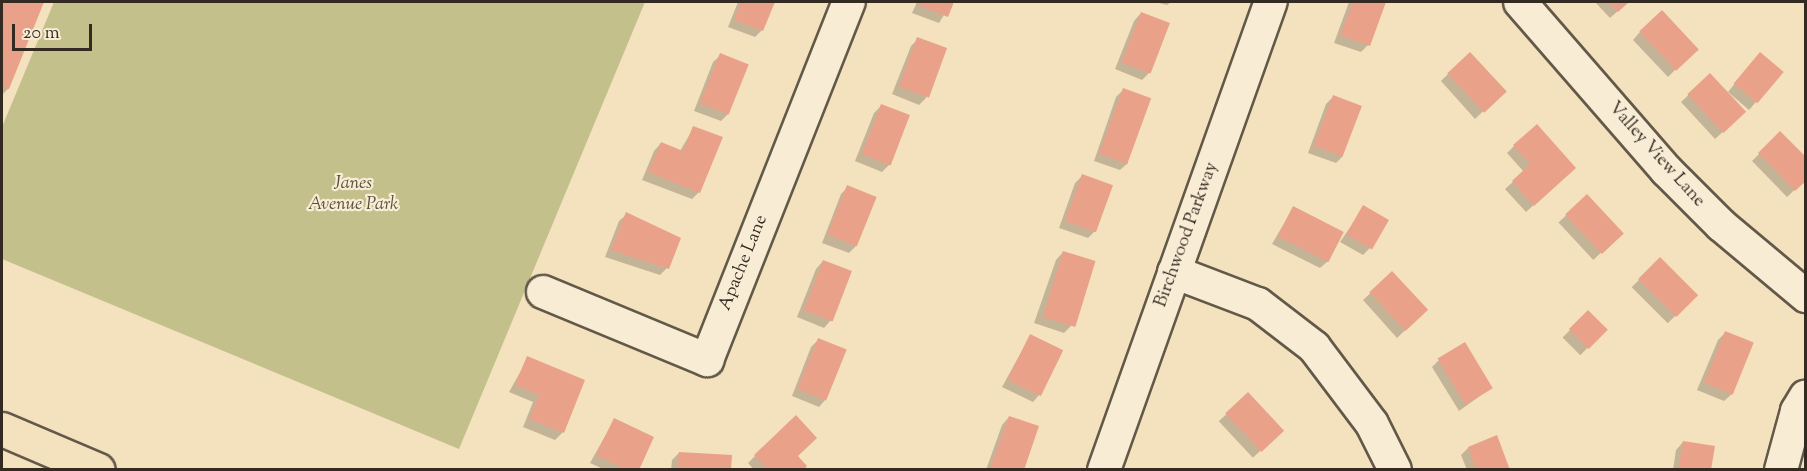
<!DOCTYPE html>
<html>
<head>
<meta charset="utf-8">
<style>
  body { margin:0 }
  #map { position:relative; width:1807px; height:471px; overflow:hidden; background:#f4e2bf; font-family:"Sorts Mill Goudy",serif }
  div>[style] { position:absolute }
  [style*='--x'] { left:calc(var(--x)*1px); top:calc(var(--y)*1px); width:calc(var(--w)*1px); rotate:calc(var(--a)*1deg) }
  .green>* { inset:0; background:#c4c08c }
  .shadow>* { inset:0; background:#0003; transform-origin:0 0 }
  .building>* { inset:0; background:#e9a189; transform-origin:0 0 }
  .roads { filter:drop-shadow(2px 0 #635948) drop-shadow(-2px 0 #635948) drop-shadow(0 2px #635948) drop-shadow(0 -2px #635948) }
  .street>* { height:32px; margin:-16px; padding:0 16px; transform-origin:16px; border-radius:16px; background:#f8ecd5 }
  .highway>* { height:33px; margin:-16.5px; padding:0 16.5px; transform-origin:16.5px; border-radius:16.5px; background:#f4e2bf }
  span { translate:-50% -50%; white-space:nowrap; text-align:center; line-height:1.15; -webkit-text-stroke:4.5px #f8ecd5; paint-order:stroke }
  .street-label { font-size:18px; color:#332b21 }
  .park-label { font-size:18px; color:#57503c; font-style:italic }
  .frame { position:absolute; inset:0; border:3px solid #332b21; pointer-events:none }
  .scale { position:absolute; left:12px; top:24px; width:80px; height:27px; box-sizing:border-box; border:3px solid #332b21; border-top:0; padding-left:8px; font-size:18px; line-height:21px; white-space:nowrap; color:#332b21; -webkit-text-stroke:4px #f8ecd5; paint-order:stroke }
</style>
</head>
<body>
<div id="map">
  <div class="green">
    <i style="clip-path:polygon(54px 2px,645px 2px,459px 449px,2px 259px,2px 127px)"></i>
  </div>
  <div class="shadow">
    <i style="clip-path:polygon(2px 2px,43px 2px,8px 89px,2px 95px)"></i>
    <i style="clip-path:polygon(738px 2px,773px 2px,762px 30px,755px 37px,728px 27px)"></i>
    <i style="clip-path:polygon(917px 2px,952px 2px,939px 23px,912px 13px)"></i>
    <i style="clip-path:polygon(1155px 2px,1171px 2px,1167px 5px)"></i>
    <i style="clip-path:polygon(1349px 2px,1385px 2px,1368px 45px,1361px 52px,1334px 43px)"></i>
    <i style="clip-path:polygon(1595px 2px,1628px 2px,1610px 18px)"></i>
    <i style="clip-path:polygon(1141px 13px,1149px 73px,1142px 80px,1115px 69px,1134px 21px)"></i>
    <i style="clip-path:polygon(1640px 32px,1689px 56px,1668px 77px,1633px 40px)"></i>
    <i style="clip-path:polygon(918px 39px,926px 98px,919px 105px,892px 94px,911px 46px)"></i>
    <i style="clip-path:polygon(721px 55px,728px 114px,721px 121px,694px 111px,713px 62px)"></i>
    <i style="clip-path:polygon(1753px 61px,1782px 72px,1749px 110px,1728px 92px)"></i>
    <i style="clip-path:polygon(1448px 74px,1497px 98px,1475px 119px,1441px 81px)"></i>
    <i style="clip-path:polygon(1710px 75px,1737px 119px,1715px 139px,1681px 102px)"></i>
    <i style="clip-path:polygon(1123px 90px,1128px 163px,1120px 170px,1094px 161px,1116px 97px)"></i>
    <i style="clip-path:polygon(1333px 97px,1343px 156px,1336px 163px,1308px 153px,1326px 104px)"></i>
    <i style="clip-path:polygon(881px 106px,889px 165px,882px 172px,855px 161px,874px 113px)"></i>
    <i style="clip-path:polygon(694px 127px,699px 192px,692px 199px,642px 180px,654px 151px,661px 143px,680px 151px)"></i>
    <i style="clip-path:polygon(1780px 133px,1806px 179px,1787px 197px,1752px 161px)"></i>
    <i style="clip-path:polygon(1514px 146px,1567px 175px,1526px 212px,1505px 189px,1524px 172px,1507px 153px)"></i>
    <i style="clip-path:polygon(1082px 176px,1095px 231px,1088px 238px,1059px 228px,1075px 183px)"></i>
    <i style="clip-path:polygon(848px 187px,856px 246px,849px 253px,822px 243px,841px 194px)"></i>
    <i style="left:1587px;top:196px;width:51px;height:39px;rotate:47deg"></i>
    <i style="clip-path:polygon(1364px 207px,1370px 248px,1363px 255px,1340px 242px)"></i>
    <i style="clip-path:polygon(1293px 208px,1328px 261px,1320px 268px,1272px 244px)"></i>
    <i style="clip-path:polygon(627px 214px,667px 268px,660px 275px,605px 257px,619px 221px)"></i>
    <i style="clip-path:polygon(1063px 252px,1071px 326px,1064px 333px,1034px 323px,1056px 260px)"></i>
    <i style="left:1660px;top:259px;width:51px;height:40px;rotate:45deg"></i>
    <i style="clip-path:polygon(823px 261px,850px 272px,831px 320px,824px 328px,797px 317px,816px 269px)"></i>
    <i style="clip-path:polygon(1392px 273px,1419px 317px,1397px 338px,1363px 300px)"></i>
    <i style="left:1588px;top:312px;width:25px;height:36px;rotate:45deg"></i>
    <i style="clip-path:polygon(1725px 333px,1732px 394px,1724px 401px,1697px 390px,1718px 340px)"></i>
    <i style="clip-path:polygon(1030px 336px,1040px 394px,1033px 402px,1002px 387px)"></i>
    <i style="clip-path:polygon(818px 340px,826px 399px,819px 407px,792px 396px,811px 347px)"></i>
    <i style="clip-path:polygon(528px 358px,584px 381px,562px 433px,555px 440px,523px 427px,533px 402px,509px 392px)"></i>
    <i style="clip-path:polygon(1439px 360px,1491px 388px,1459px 411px,1432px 367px)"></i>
    <i style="left:1248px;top:394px;width:50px;height:40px;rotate:47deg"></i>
    <i style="clip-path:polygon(1009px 417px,1023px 470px,986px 470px,1002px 425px)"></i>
    <i style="clip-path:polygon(614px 420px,637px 470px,605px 470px,590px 463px)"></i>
    <i style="clip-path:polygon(1683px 442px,1710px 470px,1673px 470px,1676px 450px)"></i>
    <i style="clip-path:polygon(1468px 448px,1508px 470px,1467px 470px,1461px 455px)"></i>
    <i style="clip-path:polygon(679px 453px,729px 470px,671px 470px,672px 460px)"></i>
    <i style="clip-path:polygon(755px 456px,796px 456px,802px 470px,754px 470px,748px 463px)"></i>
  </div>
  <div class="building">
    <i style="clip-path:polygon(2px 2px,44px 2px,9px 89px,2px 87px)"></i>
    <i style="clip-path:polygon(741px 2px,775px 2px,763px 31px,734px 20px)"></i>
    <i style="clip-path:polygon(920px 2px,954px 2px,948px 17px,918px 5px)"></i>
    <i style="clip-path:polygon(1353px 2px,1386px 2px,1370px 46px,1340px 35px)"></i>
    <i style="clip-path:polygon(1608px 2px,1629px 2px,1618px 12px)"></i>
    <i style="left:1662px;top:10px;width:54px;height:31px;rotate:47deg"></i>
    <i style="left:1141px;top:12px;width:31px;height:54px;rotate:21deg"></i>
    <i style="left:917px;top:37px;width:32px;height:53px;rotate:20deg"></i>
    <i style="left:1470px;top:52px;width:54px;height:31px;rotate:47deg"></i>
    <i style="left:1760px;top:52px;width:31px;height:41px;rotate:40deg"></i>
    <i style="left:720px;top:53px;width:31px;height:54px;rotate:22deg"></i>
    <i style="left:1710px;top:73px;width:53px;height:31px;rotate:47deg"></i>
    <i style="left:1123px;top:88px;width:30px;height:70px;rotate:20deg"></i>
    <i style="left:1333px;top:95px;width:31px;height:54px;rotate:21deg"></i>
    <i style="left:881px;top:104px;width:31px;height:54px;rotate:21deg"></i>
    <i style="clip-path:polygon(1537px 124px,1576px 168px,1534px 206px,1512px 181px,1530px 164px,1513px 145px)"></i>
    <i style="clip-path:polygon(693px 126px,723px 137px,700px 193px,648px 172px,661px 142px,683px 151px)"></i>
    <i style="clip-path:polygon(1780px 131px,1806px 157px,1806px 181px,1795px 191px,1758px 153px)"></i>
    <i style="left:1082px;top:174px;width:33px;height:50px;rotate:20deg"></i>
    <i style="left:847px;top:185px;width:32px;height:53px;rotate:22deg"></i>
    <i style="left:1587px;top:194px;width:54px;height:30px;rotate:47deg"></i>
    <i style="left:1363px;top:205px;width:30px;height:34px;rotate:30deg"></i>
    <i style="left:1293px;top:206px;width:57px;height:34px;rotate:27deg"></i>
    <i style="clip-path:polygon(626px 212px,681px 238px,669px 269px,611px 250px)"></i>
    <i style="left:1063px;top:251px;width:34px;height:69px;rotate:17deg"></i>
    <i style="left:1660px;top:257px;width:54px;height:31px;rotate:45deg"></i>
    <i style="left:823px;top:260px;width:31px;height:54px;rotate:21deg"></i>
    <i style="left:1392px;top:271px;width:53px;height:31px;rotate:47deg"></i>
    <i style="left:1588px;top:310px;width:28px;height:27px;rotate:45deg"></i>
    <i style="left:1725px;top:331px;width:31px;height:56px;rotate:22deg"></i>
    <i style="left:1030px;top:334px;width:37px;height:51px;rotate:26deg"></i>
    <i style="left:818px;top:338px;width:31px;height:55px;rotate:22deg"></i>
    <i style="left:1465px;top:342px;width:54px;height:32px;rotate:59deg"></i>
    <i style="clip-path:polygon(527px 356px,585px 380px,564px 433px,529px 419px,539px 395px,515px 385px)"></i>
    <i style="left:1248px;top:392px;width:53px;height:31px;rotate:47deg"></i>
    <i style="clip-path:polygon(796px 415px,817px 438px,798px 456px,807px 466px,804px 470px,768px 470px,754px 455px)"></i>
    <i style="clip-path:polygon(1009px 416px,1039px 426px,1024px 470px,993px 470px,990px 468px)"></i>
    <i style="clip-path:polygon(614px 418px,654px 437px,639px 470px,627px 470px,596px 455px)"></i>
    <i style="clip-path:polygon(1497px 435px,1510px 470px,1476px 470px,1468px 447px)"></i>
    <i style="clip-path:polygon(1683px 441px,1715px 446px,1711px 470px,1678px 470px)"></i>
    <i style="clip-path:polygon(679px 452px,732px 455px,731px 470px,677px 470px)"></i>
  </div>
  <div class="roads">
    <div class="street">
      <i style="--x:1520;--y:2;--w:223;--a:49"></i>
      <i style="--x:1666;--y:170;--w:78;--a:45"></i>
      <i style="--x:1721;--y:225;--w:111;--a:39.9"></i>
      <i style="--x:1174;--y:272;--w:90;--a:20.9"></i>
      <i style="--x:1258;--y:304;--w:71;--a:37.5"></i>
      <i style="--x:1314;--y:347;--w:96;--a:53"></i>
      <i style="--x:1372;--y:424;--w:51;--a:63.4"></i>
      <i style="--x:543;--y:292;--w:178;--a:22.5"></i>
      <i style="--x:707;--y:360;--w:385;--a:-68.4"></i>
      <i style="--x:1104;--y:470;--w:497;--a:-70.4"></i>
      <i style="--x:1781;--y:470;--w:61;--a:-74.8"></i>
      <i style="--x:1797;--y:411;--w:17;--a:-59"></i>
    </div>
    <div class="highway">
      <i style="--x:2;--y:429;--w:104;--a:23.1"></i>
    </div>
  </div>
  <div class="street-label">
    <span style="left:1656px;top:155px;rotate:48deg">Valley View Lane</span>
    <span style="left:1187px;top:235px;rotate:-70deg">Birchwood Parkway</span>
    <span style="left:744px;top:263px;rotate:-68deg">Apache Lane</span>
  </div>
  <div class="park-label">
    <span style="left:353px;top:195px">Janes<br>Avenue Park</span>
  </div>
  <div class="frame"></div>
  <div class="scale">20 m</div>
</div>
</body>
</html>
